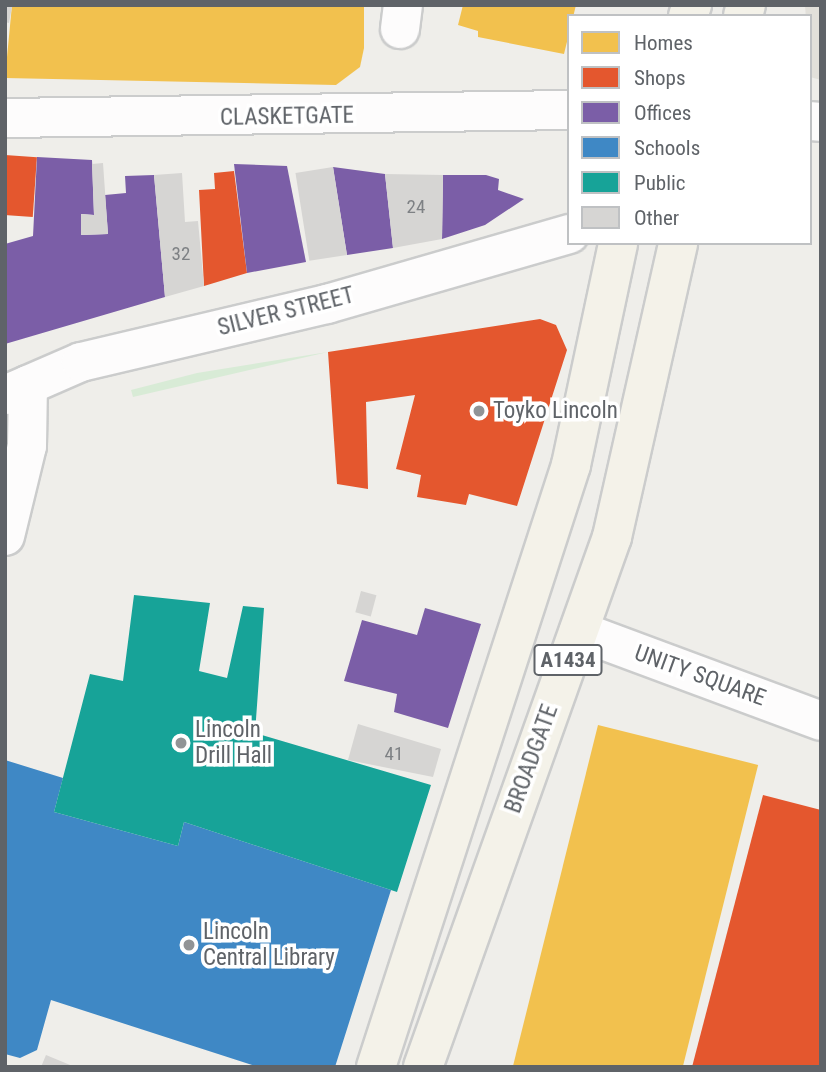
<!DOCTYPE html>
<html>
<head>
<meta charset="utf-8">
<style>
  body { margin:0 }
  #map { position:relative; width:826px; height:1072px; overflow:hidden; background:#efeeea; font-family:"Roboto Condensed",sans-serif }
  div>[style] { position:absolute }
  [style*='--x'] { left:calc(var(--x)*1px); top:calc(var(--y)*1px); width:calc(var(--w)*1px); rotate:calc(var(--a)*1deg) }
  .education>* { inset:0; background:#e2e0da }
  .green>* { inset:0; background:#d8ebd6 }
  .homes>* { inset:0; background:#f2c14e; transform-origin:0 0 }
  .shops>* { inset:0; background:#e4572e; transform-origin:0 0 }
  .offices>* { inset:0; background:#7b5ea7 }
  .schools>* { inset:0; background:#3f88c5 }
  .public>* { inset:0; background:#17a398 }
  .building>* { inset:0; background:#d6d5d3; transform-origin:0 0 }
  .roads { filter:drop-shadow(2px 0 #cbcccc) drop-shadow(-2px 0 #cbcccc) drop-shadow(0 2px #cbcccc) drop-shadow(0 -2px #cbcccc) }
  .street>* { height:38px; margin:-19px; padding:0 19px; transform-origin:19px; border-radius:19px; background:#fdfcfc }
  .secondary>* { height:38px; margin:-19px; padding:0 19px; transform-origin:19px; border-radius:19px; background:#fdfcfc }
  .primary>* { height:38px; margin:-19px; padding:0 19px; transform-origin:19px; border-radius:19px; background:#f4f2e9 }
  .dots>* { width:19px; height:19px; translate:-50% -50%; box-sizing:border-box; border:4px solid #fff; border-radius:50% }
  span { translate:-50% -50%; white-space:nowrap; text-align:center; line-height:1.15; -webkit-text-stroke:7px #fff; paint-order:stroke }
  .number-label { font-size:19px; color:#7e8184 }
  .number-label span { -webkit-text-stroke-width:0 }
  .shield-label span { padding:2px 5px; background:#fff; border:2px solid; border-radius:5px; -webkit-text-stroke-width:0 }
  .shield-label { font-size:21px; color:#5f6368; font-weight:700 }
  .street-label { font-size:23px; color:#5f6368 }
  .poi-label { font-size:23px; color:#5f6368 }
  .left { translate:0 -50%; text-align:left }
  .frame { position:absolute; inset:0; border:7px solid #5f6368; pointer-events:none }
  .legend { position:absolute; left:567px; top:14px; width:245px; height:231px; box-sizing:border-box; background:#fff; border:2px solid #bfc1c3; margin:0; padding:9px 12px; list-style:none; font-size:21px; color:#5f6368 }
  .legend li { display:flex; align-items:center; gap:14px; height:35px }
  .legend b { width:35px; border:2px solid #bfc1c3 }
</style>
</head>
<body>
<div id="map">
  <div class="education">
    <i style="clip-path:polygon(805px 5px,821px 5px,821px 80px,810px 77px)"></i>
  </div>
  <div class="green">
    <i style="clip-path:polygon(328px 352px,133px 397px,131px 390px,197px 373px)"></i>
  </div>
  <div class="homes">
    <i style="clip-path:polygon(12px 5px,364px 5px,364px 48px,360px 67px,336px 85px,5px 78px)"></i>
    <i style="clip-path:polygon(463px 5px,576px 5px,564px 54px,478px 37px,478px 31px,458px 25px)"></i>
    <i style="left:598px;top:725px;width:165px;height:354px;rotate:14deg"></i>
  </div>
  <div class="shops">
    <i style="left:5px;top:155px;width:32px;height:60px;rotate:4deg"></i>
    <i style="clip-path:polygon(234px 171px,247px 273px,204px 286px,199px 190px,215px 189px,214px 173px)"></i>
    <i style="clip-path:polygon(540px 319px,556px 325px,567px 350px,517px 506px,469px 494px,466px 505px,417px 497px,421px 475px,396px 469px,415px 395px,366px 402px,368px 489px,337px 484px,328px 352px)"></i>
    <i style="clip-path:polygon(763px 795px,821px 810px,821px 1067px,692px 1067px)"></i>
  </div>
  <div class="offices">
    <i style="clip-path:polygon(37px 157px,92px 160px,94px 215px,81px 214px,81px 235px,108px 234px,105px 195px,126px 193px,125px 176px,154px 175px,165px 297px,5px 344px,5px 244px,33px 236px)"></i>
    <i style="clip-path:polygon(234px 164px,287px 166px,306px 262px,247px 273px)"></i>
    <i style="clip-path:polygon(333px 167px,385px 174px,393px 248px,347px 255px)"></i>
    <i style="clip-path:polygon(443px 175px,486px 175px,499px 179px,498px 190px,524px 199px,485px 225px,442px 239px)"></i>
    <i style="clip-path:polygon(425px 608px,481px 624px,448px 728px,394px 712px,397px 694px,344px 681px,362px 620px,417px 635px)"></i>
  </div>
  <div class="schools">
    <i style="clip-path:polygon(5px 760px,63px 778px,54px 812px,178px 846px,184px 822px,391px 890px,335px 1067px,258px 1067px,51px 1000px,37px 1050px,20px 1058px,5px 1054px)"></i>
  </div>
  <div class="public">
    <i style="clip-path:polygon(134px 595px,210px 603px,199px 671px,227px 678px,243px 606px,264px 608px,255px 733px,431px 785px,397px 892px,184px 822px,178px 846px,54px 812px,90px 674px,123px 681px)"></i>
  </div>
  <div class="building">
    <i style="clip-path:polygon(5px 7px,12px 7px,9px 23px,5px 22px)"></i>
    <i style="clip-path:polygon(103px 163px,108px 234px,81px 235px,81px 214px,94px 215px,92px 164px)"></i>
    <i style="left:333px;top:167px;width:89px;height:38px;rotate:81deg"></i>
    <i style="clip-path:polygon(182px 173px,185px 222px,198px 221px,204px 286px,165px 297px,154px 175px)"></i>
    <i style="clip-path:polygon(385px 174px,443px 175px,442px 239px,393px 248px)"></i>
    <i style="left:361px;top:591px;width:16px;height:22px;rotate:15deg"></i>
    <i style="clip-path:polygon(358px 724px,441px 749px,433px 777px,348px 760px)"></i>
    <i style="clip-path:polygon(46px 1055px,75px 1067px,41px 1067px)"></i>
  </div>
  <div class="roads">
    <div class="street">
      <i style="--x:400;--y:29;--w:24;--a:-83"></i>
      <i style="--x:5;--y:536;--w:93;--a:-76.3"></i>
      <i style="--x:27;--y:446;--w:61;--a:-89.1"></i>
      <i style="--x:579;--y:631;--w:258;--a:20.4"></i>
    </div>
    <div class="secondary">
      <i style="--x:5;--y:118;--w:564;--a:-0.81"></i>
      <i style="--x:810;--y:121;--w:11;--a:5"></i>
      <i style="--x:5;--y:395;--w:83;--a:-23.5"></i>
      <i style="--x:81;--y:362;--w:253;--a:-13.3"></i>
      <i style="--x:327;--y:304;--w:252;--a:-16.1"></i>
    </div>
    <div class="primary">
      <i style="--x:688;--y:16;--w:12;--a:-70"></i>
      <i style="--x:743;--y:16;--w:11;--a:-75"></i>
      <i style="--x:376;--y:1067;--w:633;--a:-72.05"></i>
      <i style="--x:571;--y:465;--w:227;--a:-78"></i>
      <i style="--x:423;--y:1067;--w:563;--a:-70.37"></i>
      <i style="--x:612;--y:537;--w:301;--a:-77.3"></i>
    </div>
  </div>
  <div class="dots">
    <i style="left:479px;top:411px;background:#919496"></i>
    <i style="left:181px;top:743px;background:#919496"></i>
    <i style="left:189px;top:945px;background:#919496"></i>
  </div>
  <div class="number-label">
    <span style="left:416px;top:207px">24</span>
    <span style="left:181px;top:254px">32</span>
    <span style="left:394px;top:754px">41</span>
  </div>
  <div class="shield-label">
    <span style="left:568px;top:660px">A1434</span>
  </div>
  <div class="street-label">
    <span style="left:287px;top:117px;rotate:-1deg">CLASKETGATE</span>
    <span style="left:286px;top:312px;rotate:-14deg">SILVER STREET</span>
    <span style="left:700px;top:676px;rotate:20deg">UNITY SQUARE</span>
    <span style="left:532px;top:759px;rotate:-70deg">BROADGATE</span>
  </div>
  <div class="poi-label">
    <span class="left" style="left:493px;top:411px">Toyko Lincoln</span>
    <span class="left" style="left:195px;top:743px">Lincoln<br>Drill Hall</span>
    <span class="left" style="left:203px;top:945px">Lincoln<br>Central Library</span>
  </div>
  <div class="frame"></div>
  <ul class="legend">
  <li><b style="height:19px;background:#f2c14e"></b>Homes</li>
  <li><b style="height:19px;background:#e4572e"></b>Shops</li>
  <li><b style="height:19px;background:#7b5ea7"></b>Offices</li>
  <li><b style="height:19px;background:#3f88c5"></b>Schools</li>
  <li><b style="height:19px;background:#17a398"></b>Public</li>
  <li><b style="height:19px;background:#d6d5d3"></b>Other</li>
  </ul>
</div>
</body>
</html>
